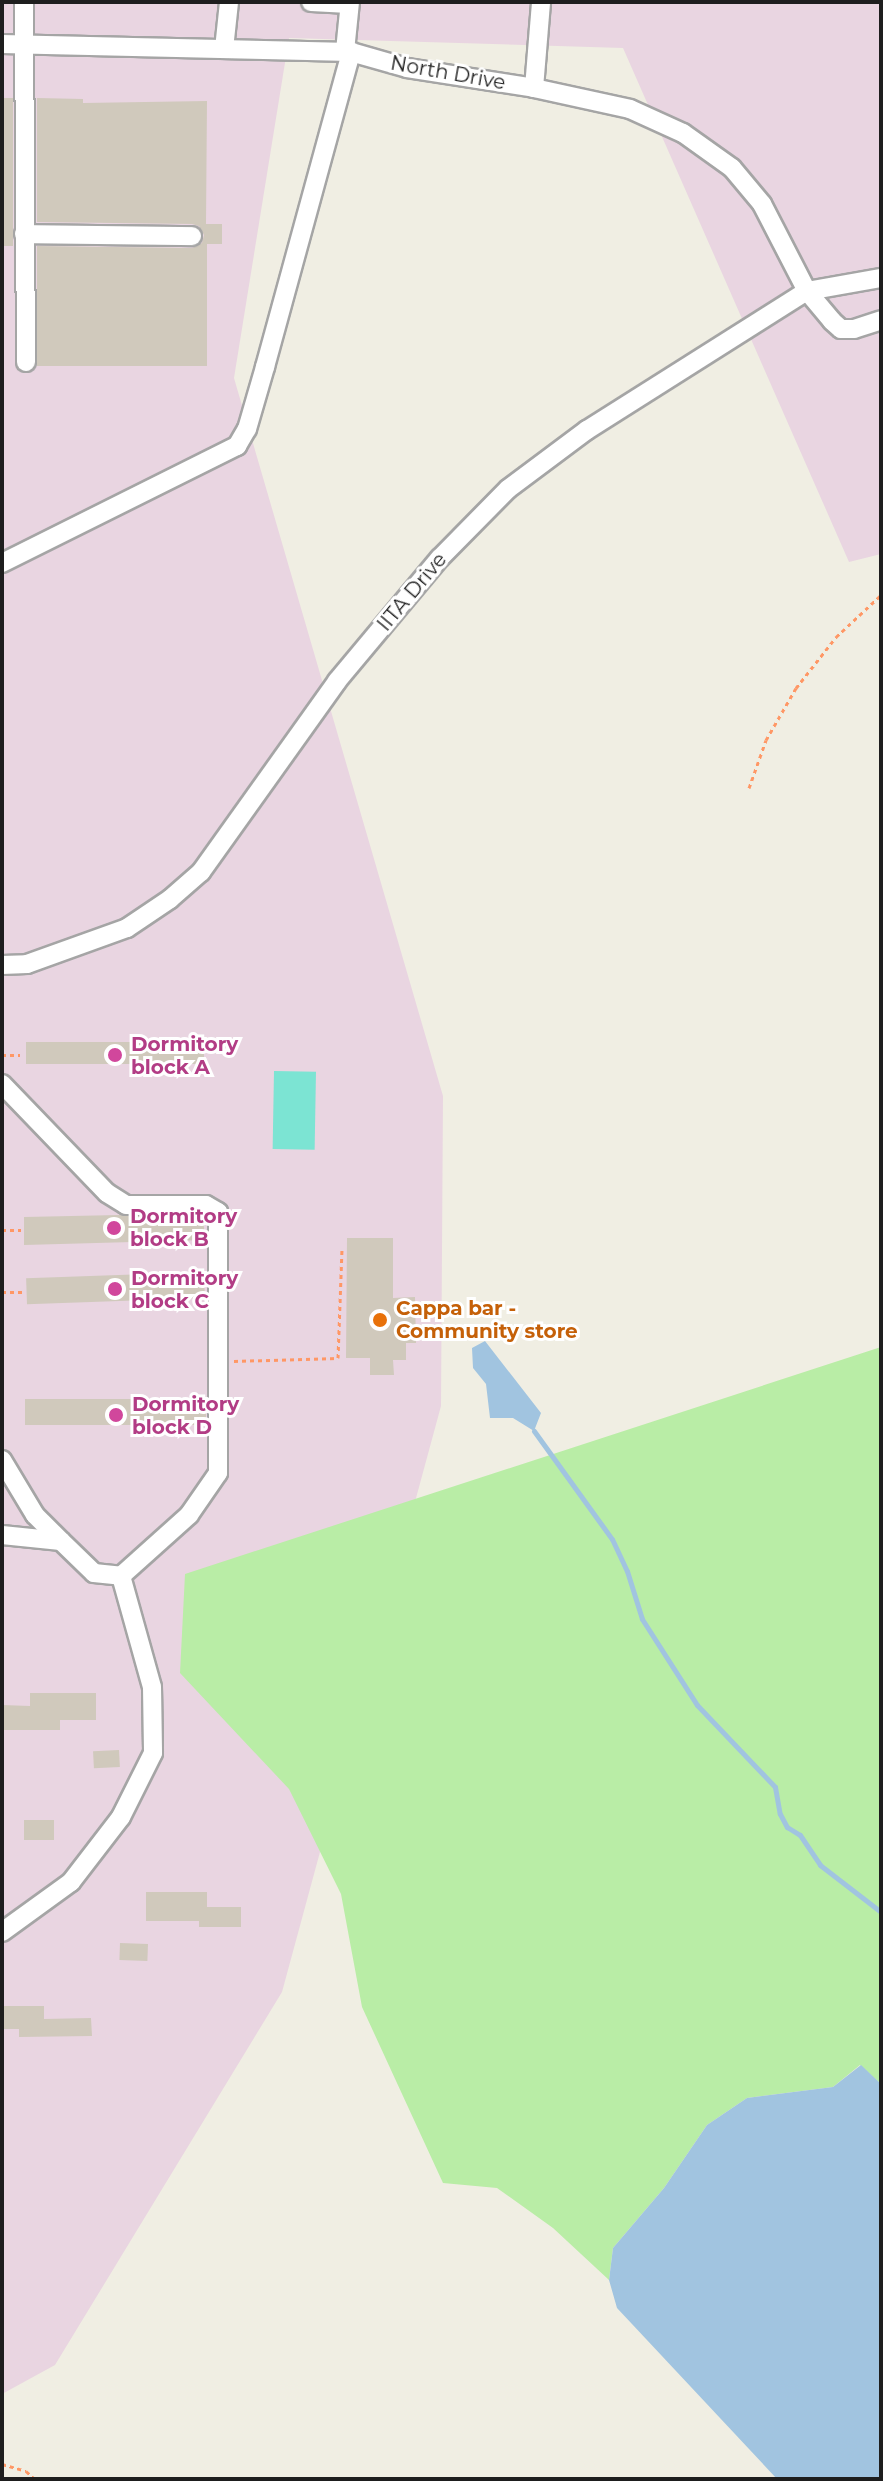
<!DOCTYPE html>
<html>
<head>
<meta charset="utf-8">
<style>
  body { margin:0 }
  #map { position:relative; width:883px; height:2481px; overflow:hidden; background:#f0eee3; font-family:Montserrat,sans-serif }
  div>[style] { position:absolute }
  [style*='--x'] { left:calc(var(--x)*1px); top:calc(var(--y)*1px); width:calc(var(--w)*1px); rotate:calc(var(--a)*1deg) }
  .industrial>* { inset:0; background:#e9d5e1 }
  .grass>* { inset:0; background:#b9eda6 }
  .pitch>* { inset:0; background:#7ce4d3; transform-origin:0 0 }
  .water>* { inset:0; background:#a1c4e0 }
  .stream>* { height:5px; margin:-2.5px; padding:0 2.5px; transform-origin:2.5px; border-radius:2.5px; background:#a1c4e0 }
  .building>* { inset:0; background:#d0c9bc; transform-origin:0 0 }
  .path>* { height:3px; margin-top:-1.5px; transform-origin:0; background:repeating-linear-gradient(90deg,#ff9765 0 4px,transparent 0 8px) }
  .roads { filter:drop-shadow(2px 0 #a5a5a5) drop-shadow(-2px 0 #a5a5a5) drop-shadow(0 2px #a5a5a5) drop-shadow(0 -2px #a5a5a5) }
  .minor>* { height:18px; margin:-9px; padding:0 9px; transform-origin:9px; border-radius:9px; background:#fff }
  .dots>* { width:22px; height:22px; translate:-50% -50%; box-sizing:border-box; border:4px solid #fff; border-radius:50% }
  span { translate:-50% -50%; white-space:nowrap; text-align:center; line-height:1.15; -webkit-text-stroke:6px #fff; paint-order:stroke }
  .street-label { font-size:20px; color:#1e1e1e }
  .hotel-label { font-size:20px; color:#b23c85; font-weight:700 }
  .left { translate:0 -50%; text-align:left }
  .food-label { font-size:20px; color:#c56008; font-weight:700 }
  .frame { position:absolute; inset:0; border:4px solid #1e1e1e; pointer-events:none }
</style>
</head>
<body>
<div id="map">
  <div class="industrial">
    <i style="clip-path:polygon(2px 2px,881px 2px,881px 554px,849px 562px,623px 48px,289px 38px,234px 378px,443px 1096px,441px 1406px,282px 1992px,55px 2365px,2px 2394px)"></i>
  </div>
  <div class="grass">
    <i style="clip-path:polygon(881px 1347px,881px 2084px,860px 2065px,833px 2087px,747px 2098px,707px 2125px,664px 2188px,613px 2248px,609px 2280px,553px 2228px,497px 2188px,443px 2183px,362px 2007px,341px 1894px,289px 1789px,180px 1673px,185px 1574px)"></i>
  </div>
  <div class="pitch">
    <i style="left:274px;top:1071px;width:42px;height:78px;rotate:1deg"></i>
  </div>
  <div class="water">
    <i style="clip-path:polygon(485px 1341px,541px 1413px,534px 1431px,513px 1418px,490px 1418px,486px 1384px,473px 1368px,472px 1348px)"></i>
    <i style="clip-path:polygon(861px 2065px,881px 2084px,881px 2479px,777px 2479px,617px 2308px,609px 2280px,613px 2248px,664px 2188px,707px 2125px,747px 2098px,833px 2087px)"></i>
  </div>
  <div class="stream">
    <i style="--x:534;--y:1431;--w:133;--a:54.2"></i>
    <i style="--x:612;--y:1539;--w:35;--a:65"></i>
    <i style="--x:627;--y:1571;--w:50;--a:72.6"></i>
    <i style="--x:642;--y:1619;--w:102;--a:57.4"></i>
    <i style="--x:697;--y:1705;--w:113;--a:46.4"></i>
    <i style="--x:775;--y:1787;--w:27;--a:80"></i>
    <i style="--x:780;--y:1814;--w:15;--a:62"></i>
    <i style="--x:787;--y:1827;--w:15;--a:32"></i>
    <i style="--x:800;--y:1835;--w:36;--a:56"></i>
    <i style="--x:820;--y:1865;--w:77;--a:37.6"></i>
  </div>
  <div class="building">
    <i style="left:2px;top:98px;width:11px;height:148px"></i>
    <i style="clip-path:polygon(37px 98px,83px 99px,83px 103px,207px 101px,206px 224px,222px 224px,222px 244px,207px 244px,207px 366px,37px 366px,37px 246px,192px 248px,202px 243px,204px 235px,199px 226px,192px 224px,37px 222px)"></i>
    <i style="left:204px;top:1042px;width:22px;height:178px;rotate:90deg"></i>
    <i style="clip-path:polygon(119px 1215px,203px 1217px,205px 1240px,24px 1245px,24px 1217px)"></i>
    <i style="clip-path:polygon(347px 1238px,393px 1238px,393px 1298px,415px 1297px,416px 1343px,406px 1343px,406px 1360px,393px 1360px,394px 1375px,370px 1375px,370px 1358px,346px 1358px)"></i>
    <i style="left:204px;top:1272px;width:26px;height:178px;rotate:88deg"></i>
    <i style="left:206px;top:1399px;width:26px;height:181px;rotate:90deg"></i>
    <i style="clip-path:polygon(30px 1693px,96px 1693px,96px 1720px,60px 1720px,60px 1730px,2px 1730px,2px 1705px,30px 1706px)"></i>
    <i style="left:119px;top:1750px;width:17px;height:26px;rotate:87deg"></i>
    <i style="left:24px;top:1820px;width:30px;height:20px"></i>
    <i style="clip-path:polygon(146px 1892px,207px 1892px,207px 1907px,241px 1907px,241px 1927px,199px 1927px,199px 1921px,146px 1921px)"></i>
    <i style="left:120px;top:1943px;width:28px;height:17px;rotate:2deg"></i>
    <i style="clip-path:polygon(2px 2006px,44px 2006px,44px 2019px,91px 2018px,92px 2036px,19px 2037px,19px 2029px,2px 2029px)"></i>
  </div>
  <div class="path">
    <i style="--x:749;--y:788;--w:51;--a:-70.5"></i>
    <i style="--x:766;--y:740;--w:60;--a:-60"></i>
    <i style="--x:796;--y:688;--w:65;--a:-51.9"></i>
    <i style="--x:836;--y:637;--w:62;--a:-43"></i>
    <i style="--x:2;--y:1055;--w:18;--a:0"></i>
    <i style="--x:2;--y:1230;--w:19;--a:0"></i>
    <i style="--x:2;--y:1292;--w:20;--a:0"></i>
    <i style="--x:234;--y:1361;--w:104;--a:-1.7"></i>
    <i style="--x:338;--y:1358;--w:110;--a:-87.9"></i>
    <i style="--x:2;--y:2464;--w:25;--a:16"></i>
    <i style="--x:26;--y:2471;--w:12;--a:42"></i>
  </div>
  <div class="roads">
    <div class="minor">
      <i style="--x:24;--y:2;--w:360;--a:89.7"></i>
      <i style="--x:311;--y:2;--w:38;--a:3"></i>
      <i style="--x:2;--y:44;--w:349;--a:1.3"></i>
      <i style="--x:351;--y:52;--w:58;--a:15.9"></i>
      <i style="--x:407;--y:68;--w:129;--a:8.9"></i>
      <i style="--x:534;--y:88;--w:98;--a:12.3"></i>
      <i style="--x:630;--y:109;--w:58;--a:24.4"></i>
      <i style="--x:683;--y:133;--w:60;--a:35.5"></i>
      <i style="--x:732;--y:168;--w:47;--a:50.2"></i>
      <i style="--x:762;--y:204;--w:98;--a:62.7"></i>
      <i style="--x:807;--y:291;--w:39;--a:50"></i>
      <i style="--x:832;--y:321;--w:12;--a:42"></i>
      <i style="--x:841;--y:329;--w:13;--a:0"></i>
      <i style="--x:854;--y:329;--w:28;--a:-18"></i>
      <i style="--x:224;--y:49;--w:47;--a:-83.9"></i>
      <i style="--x:345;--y:51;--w:49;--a:-84.2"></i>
      <i style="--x:534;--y:88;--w:86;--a:-85.3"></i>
      <i style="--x:24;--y:234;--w:168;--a:0.7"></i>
      <i style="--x:2;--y:563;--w:263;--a:-26.5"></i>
      <i style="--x:237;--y:446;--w:20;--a:-60"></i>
      <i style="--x:247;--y:429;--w:65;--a:-73.8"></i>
      <i style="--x:265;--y:367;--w:327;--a:-74.7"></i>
      <i style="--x:2;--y:965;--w:25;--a:-2"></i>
      <i style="--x:27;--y:964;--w:106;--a:-19.8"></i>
      <i style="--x:127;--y:928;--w:52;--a:-34"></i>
      <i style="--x:170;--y:899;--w:41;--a:-41.1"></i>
      <i style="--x:201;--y:872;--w:234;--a:-54.5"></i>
      <i style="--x:337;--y:681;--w:160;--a:-50.1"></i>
      <i style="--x:440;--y:558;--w:97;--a:-45.4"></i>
      <i style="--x:508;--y:489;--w:99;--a:-36.8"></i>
      <i style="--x:587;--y:430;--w:260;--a:-32.3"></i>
      <i style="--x:807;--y:291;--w:75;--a:-10"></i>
      <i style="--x:2;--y:1084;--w:151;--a:46.1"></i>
      <i style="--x:107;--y:1193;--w:22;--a:32"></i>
      <i style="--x:126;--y:1205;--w:80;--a:0"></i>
      <i style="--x:206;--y:1205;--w:14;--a:30"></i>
      <i style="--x:218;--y:1212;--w:261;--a:90"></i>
      <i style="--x:218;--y:1473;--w:51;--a:124.6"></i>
      <i style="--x:189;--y:1515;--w:91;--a:138.1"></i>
      <i style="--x:2;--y:1460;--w:64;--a:59"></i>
      <i style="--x:35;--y:1515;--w:37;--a:45"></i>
      <i style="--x:61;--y:1541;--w:46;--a:44.1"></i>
      <i style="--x:94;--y:1573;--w:27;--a:6"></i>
      <i style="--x:121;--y:1576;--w:115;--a:74.4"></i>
      <i style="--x:152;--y:1687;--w:66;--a:89.1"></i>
      <i style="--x:153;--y:1753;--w:72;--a:116.6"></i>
      <i style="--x:121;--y:1817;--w:82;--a:127.6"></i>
      <i style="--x:71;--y:1882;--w:85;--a:144.1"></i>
      <i style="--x:2;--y:1535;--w:59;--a:5.8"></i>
    </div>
  </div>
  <div class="dots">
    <i style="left:115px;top:1055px;background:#d1479c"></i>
    <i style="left:114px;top:1228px;background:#d1479c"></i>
    <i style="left:115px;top:1289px;background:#d1479c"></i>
    <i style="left:380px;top:1320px;background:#e8710a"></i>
    <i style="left:116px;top:1415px;background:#d1479c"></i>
  </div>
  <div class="street-label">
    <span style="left:448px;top:73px;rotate:10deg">North Drive</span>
    <span style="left:412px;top:592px;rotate:-50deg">IITA Drive</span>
  </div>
  <div class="hotel-label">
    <span class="left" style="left:131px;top:1056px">Dormitory<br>block A</span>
    <span class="left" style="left:130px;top:1228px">Dormitory<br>block B</span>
    <span class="left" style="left:131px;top:1290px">Dormitory<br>block C</span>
    <span class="left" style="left:132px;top:1416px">Dormitory<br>block D</span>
  </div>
  <div class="food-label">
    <span class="left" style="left:396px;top:1320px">Cappa bar -<br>Community store</span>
  </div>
  <div class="frame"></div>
</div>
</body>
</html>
